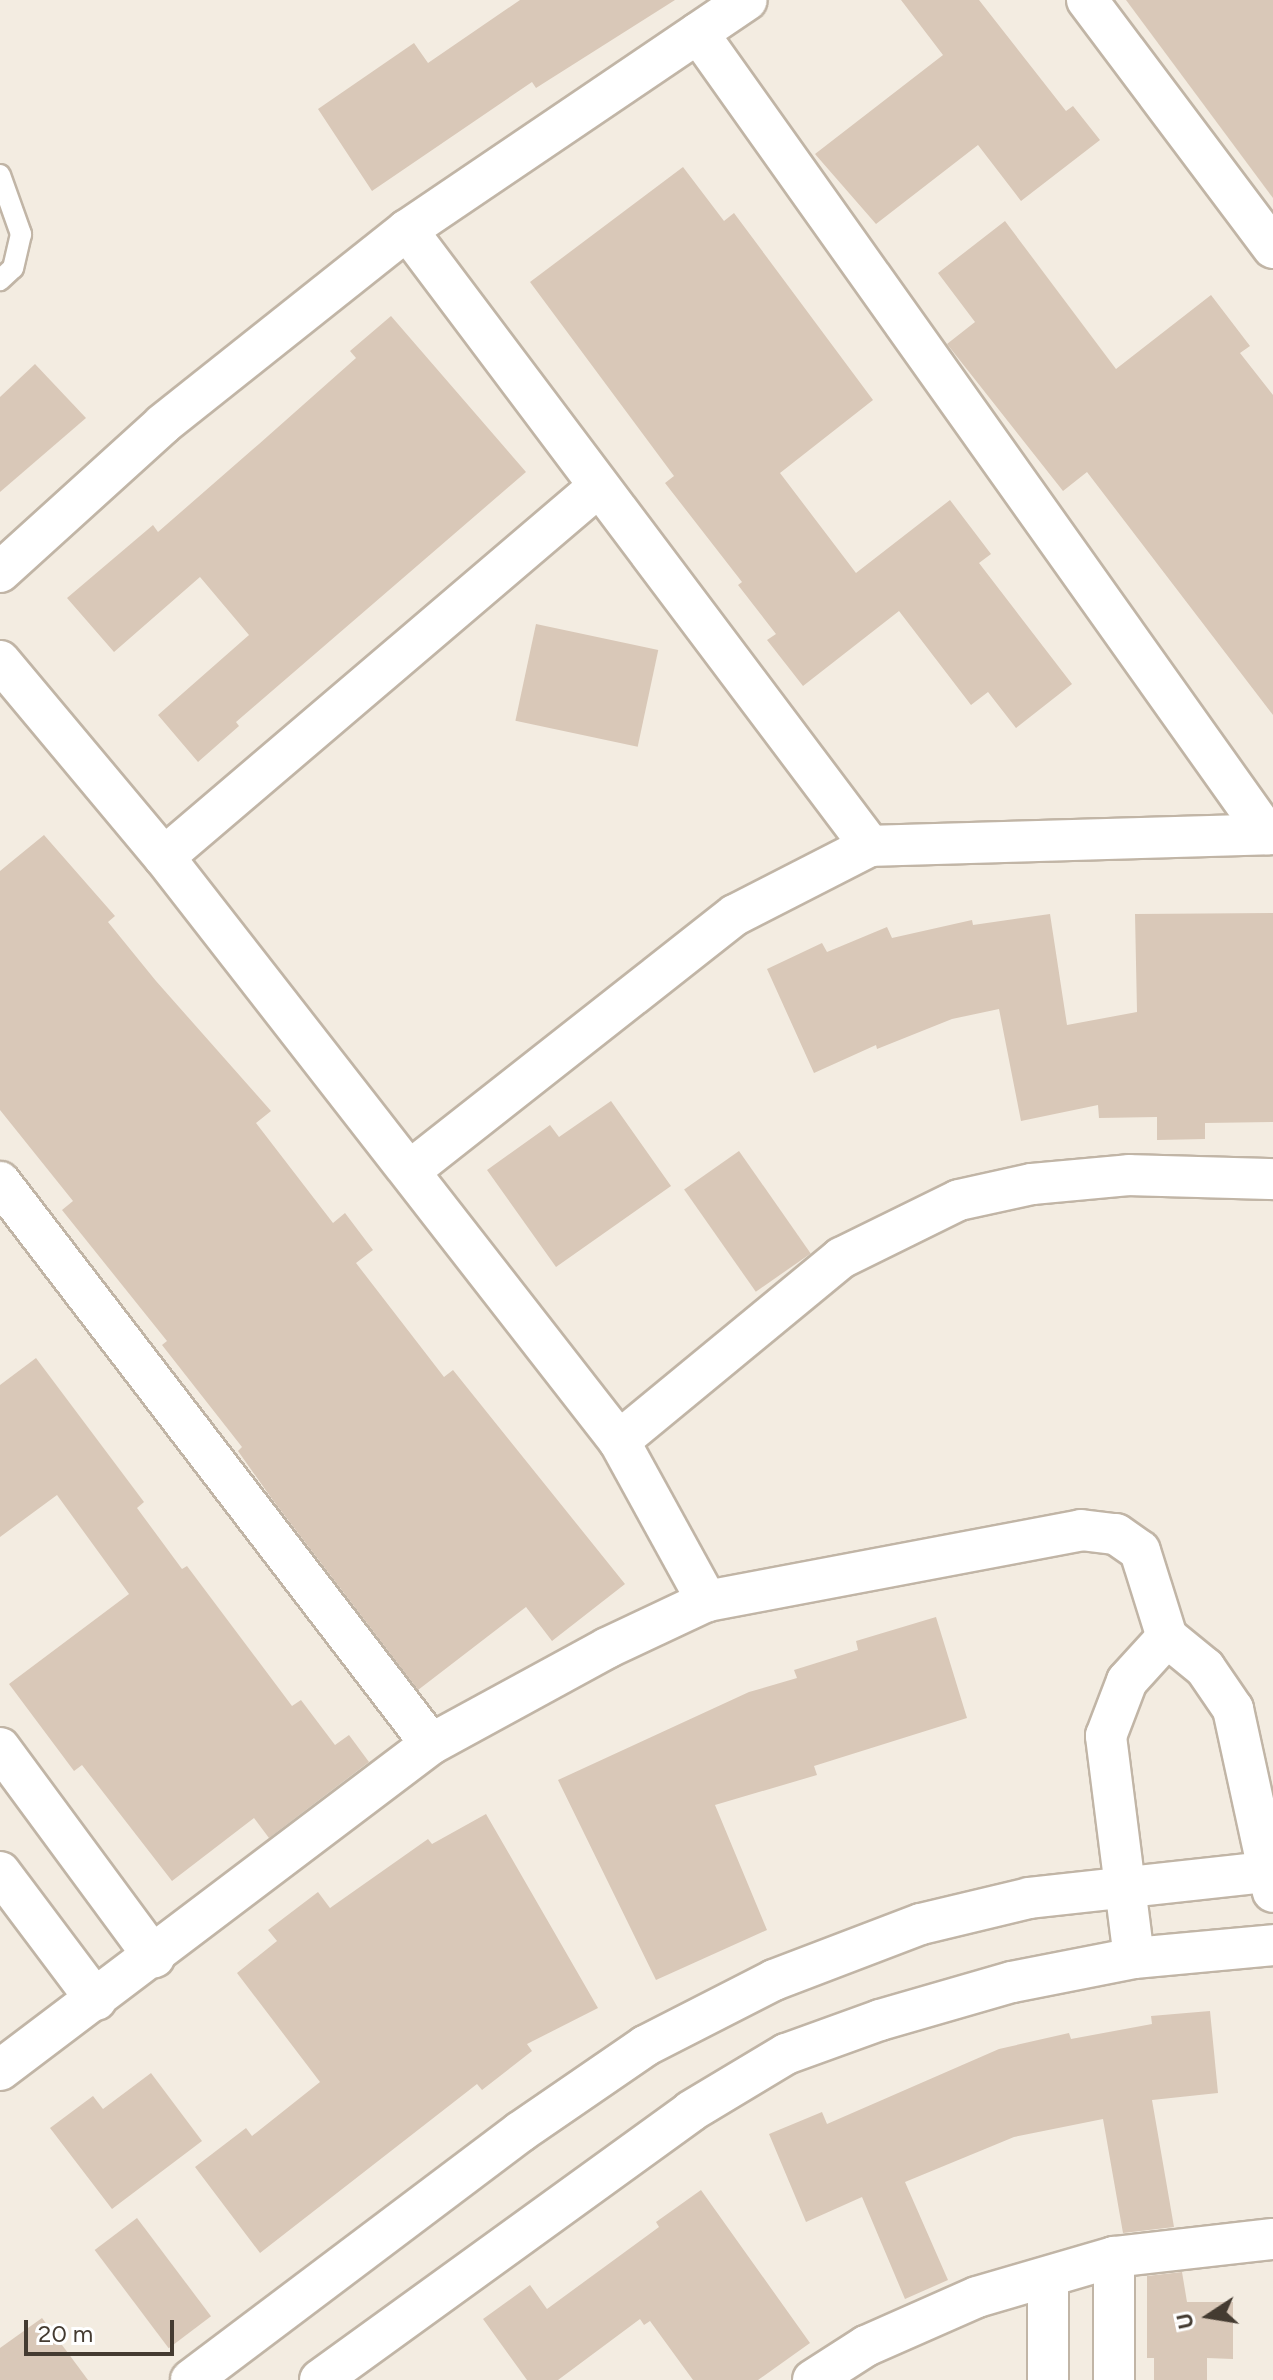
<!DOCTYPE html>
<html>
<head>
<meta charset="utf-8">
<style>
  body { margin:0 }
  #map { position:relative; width:1273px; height:2380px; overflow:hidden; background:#f3ece1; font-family:Figtree,sans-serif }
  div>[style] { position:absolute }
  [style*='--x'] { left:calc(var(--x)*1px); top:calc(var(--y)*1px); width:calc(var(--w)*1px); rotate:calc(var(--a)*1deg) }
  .building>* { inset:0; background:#d9c8b8; transform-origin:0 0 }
  .roads { filter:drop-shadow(2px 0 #c1b5a6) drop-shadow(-2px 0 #c1b5a6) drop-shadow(0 2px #c1b5a6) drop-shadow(0 -2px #c1b5a6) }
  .lane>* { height:20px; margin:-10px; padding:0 10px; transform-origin:10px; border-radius:10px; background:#fff }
  .street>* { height:40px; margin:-20px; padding:0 20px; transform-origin:20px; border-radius:20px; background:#fff }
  span { translate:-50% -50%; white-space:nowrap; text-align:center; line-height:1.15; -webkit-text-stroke:7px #fff; paint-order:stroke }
  .north { position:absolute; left:1169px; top:2276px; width:80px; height:80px; -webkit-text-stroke:6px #fff; paint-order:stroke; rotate:258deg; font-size:22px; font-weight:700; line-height:32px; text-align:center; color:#443b31 }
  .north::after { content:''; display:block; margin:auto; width:28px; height:36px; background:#443b31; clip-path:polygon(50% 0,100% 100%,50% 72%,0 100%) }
  .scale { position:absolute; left:24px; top:2320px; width:150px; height:36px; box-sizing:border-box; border:4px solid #443b31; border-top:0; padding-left:10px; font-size:24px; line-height:28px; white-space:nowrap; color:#443b31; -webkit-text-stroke:6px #fff; paint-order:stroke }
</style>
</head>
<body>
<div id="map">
  <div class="building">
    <i style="clip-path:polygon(520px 0,675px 0,536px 88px,532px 82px,372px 191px,318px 109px,414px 43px,428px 63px)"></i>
    <i style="clip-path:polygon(901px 0,979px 0,1066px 111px,1073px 106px,1100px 140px,1021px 201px,978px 145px,876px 224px,815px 154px,943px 55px)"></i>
    <i style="clip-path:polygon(1126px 0,1273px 0,1273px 198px)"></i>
    <i style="clip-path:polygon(683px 167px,724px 221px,734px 213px,873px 400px,780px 473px,856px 573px,950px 500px,991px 554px,979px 563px,1072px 684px,1016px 728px,988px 692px,971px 705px,899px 611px,803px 686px,767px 640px,776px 634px,738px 585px,742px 582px,665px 483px,674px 476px,530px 282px)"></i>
    <i style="clip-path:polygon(1005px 221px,1116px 369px,1211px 295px,1250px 346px,1240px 353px,1273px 395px,1273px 715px,1087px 472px,1063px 491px,947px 344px,975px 322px,938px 273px)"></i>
    <i style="clip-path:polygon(391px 316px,526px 472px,236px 722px,239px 726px,198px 762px,158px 715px,249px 635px,200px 577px,114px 652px,67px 598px,153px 525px,158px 532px,259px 444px,356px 358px,350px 351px)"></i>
    <i style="clip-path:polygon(35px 364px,86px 418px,0 492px,0 397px)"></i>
    <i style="left:536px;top:624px;width:125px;height:99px;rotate:12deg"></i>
    <i style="clip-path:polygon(44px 835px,115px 916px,108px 922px,156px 981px,271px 1111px,256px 1123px,333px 1223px,345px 1213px,373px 1250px,356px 1263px,444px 1377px,453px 1370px,625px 1584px,552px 1641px,526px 1607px,418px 1690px,272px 1499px,238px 1451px,242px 1447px,162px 1345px,167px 1341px,62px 1210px,73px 1201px,0 1110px,0 871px)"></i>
    <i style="clip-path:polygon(1273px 913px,1273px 1122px,1205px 1123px,1205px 1139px,1157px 1140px,1157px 1117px,1099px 1118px,1098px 1105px,1021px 1121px,999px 1009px,952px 1019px,877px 1049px,876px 1045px,814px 1073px,767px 969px,822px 943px,827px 952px,887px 927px,892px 938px,972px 920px,973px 925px,1050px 914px,1067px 1025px,1137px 1012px,1135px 914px)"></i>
    <i style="clip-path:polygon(611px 1101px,671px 1186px,556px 1267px,487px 1170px,550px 1125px,559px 1137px)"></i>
    <i style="left:739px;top:1151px;width:125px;height:67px;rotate:55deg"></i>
    <i style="clip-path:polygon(36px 1358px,144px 1502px,137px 1508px,182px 1569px,187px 1566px,292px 1706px,301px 1700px,335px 1745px,349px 1735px,369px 1762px,269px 1838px,254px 1818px,172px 1881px,82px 1765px,74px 1771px,9px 1684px,129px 1594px,57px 1495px,0 1537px,0 1385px)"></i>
    <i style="clip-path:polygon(936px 1617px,967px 1718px,814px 1766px,817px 1775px,715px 1805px,767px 1930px,656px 1980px,558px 1780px,749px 1692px,797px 1678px,794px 1670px,858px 1650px,856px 1641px)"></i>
    <i style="clip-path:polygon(486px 1814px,598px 2008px,527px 2044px,532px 2051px,482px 2090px,477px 2084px,260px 2253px,195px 2167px,246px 2128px,252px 2136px,320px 2082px,237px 1973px,277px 1941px,268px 1930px,318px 1892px,330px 1908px,428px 1839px,432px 1844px)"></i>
    <i style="clip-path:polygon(1210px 2011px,1218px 2093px,1152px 2100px,1174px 2227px,1123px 2233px,1103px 2119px,1014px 2137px,905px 2182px,948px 2280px,905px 2299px,862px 2197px,806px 2222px,769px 2134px,822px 2112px,827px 2124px,999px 2049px,1069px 2033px,1071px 2039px,1152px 2024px,1151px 2016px)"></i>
    <i style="clip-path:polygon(151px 2073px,202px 2141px,112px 2209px,50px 2128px,93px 2096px,103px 2109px)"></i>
    <i style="clip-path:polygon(701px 2190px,810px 2343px,758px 2380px,693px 2380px,650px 2321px,644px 2325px,640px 2319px,558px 2380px,527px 2380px,483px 2319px,530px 2285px,547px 2309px,659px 2227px,656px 2222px)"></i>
    <i style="left:137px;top:2218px;width:123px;height:53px;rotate:53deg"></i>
    <i style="clip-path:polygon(1182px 2272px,1187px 2302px,1233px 2302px,1233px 2359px,1207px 2358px,1207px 2380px,1154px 2380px,1154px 2358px,1147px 2358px,1147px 2276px)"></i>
    <i style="clip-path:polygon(42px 2318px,88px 2380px,0 2380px,0 2348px)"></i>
  </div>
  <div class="roads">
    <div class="lane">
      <i style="--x:0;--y:175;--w:63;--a:70.4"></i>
      <i style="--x:21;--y:234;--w:35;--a:103"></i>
      <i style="--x:13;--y:268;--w:18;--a:137"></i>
    </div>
    <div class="street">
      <i style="--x:1087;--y:0;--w:310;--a:53.1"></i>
      <i style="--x:698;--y:33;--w:983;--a:54.61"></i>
      <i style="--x:407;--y:230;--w:771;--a:53.07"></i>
      <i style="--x:0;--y:572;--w:220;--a:-42.2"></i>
      <i style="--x:163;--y:424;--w:312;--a:-38.5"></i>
      <i style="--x:407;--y:230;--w:410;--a:-34.1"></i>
      <i style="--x:0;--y:661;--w:256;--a:50.1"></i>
      <i style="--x:164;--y:857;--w:740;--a:52.08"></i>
      <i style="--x:619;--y:1441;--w:183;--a:61.2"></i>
      <i style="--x:164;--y:857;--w:570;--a:-40.45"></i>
      <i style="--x:412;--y:1169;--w:411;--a:-38.2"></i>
      <i style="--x:735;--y:915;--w:152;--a:-27.1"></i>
      <i style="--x:870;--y:846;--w:403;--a:-1.7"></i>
      <i style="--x:0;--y:1182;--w:708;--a:52.52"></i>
      <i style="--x:619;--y:1441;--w:288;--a:-39.5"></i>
      <i style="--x:841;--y:1258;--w:131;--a:-26.2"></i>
      <i style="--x:959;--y:1200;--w:75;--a:-12.4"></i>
      <i style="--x:1032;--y:1184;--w:97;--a:-5.3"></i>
      <i style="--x:1129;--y:1175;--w:144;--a:1.6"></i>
      <i style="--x:0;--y:1748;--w:260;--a:53.6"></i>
      <i style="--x:0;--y:1872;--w:160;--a:53.1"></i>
      <i style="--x:1134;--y:1958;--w:224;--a:-97.2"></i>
      <i style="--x:1106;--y:1736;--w:59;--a:-69.1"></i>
      <i style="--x:1127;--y:1681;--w:59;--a:-47.7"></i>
      <i style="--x:1167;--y:1637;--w:49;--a:39.2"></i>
      <i style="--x:1205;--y:1668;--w:50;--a:55.7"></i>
      <i style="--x:1233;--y:1709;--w:187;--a:77.7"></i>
      <i style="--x:0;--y:2070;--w:540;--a:-37.1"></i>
      <i style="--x:431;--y:1744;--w:200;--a:-28.6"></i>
      <i style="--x:607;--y:1648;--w:110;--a:-25.2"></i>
      <i style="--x:707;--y:1601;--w:381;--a:-10.7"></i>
      <i style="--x:1081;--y:1530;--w:35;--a:7"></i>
      <i style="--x:1116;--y:1534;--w:29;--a:35"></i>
      <i style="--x:1140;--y:1551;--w:90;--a:72.6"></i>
      <i style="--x:191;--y:2380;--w:412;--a:-37"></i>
      <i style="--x:520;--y:2132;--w:152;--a:-34.5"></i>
      <i style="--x:645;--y:2046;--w:145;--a:-27.1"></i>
      <i style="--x:774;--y:1980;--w:157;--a:-20.9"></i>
      <i style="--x:921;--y:1924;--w:111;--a:-13.5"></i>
      <i style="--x:1029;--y:1898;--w:245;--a:-6.3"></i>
      <i style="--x:320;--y:2380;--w:458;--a:-35.9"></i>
      <i style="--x:691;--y:2111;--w:111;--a:-31"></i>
      <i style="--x:786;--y:2054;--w:100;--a:-19.9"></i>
      <i style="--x:880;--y:2020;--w:137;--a:-16.1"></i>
      <i style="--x:1012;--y:1982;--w:124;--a:-11.1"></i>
      <i style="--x:1134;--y:1958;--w:140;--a:-5.3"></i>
      <i style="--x:813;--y:2380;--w:63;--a:-32.7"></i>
      <i style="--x:866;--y:2346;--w:121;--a:-23.8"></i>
      <i style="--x:977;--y:2297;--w:143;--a:-16.3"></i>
      <i style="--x:1114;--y:2257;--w:160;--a:-6.5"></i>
      <i style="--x:1048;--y:2380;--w:102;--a:-90"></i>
      <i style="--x:1114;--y:2380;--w:123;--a:-90"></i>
    </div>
  </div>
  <div class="north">U</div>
  <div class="scale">20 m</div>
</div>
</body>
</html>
